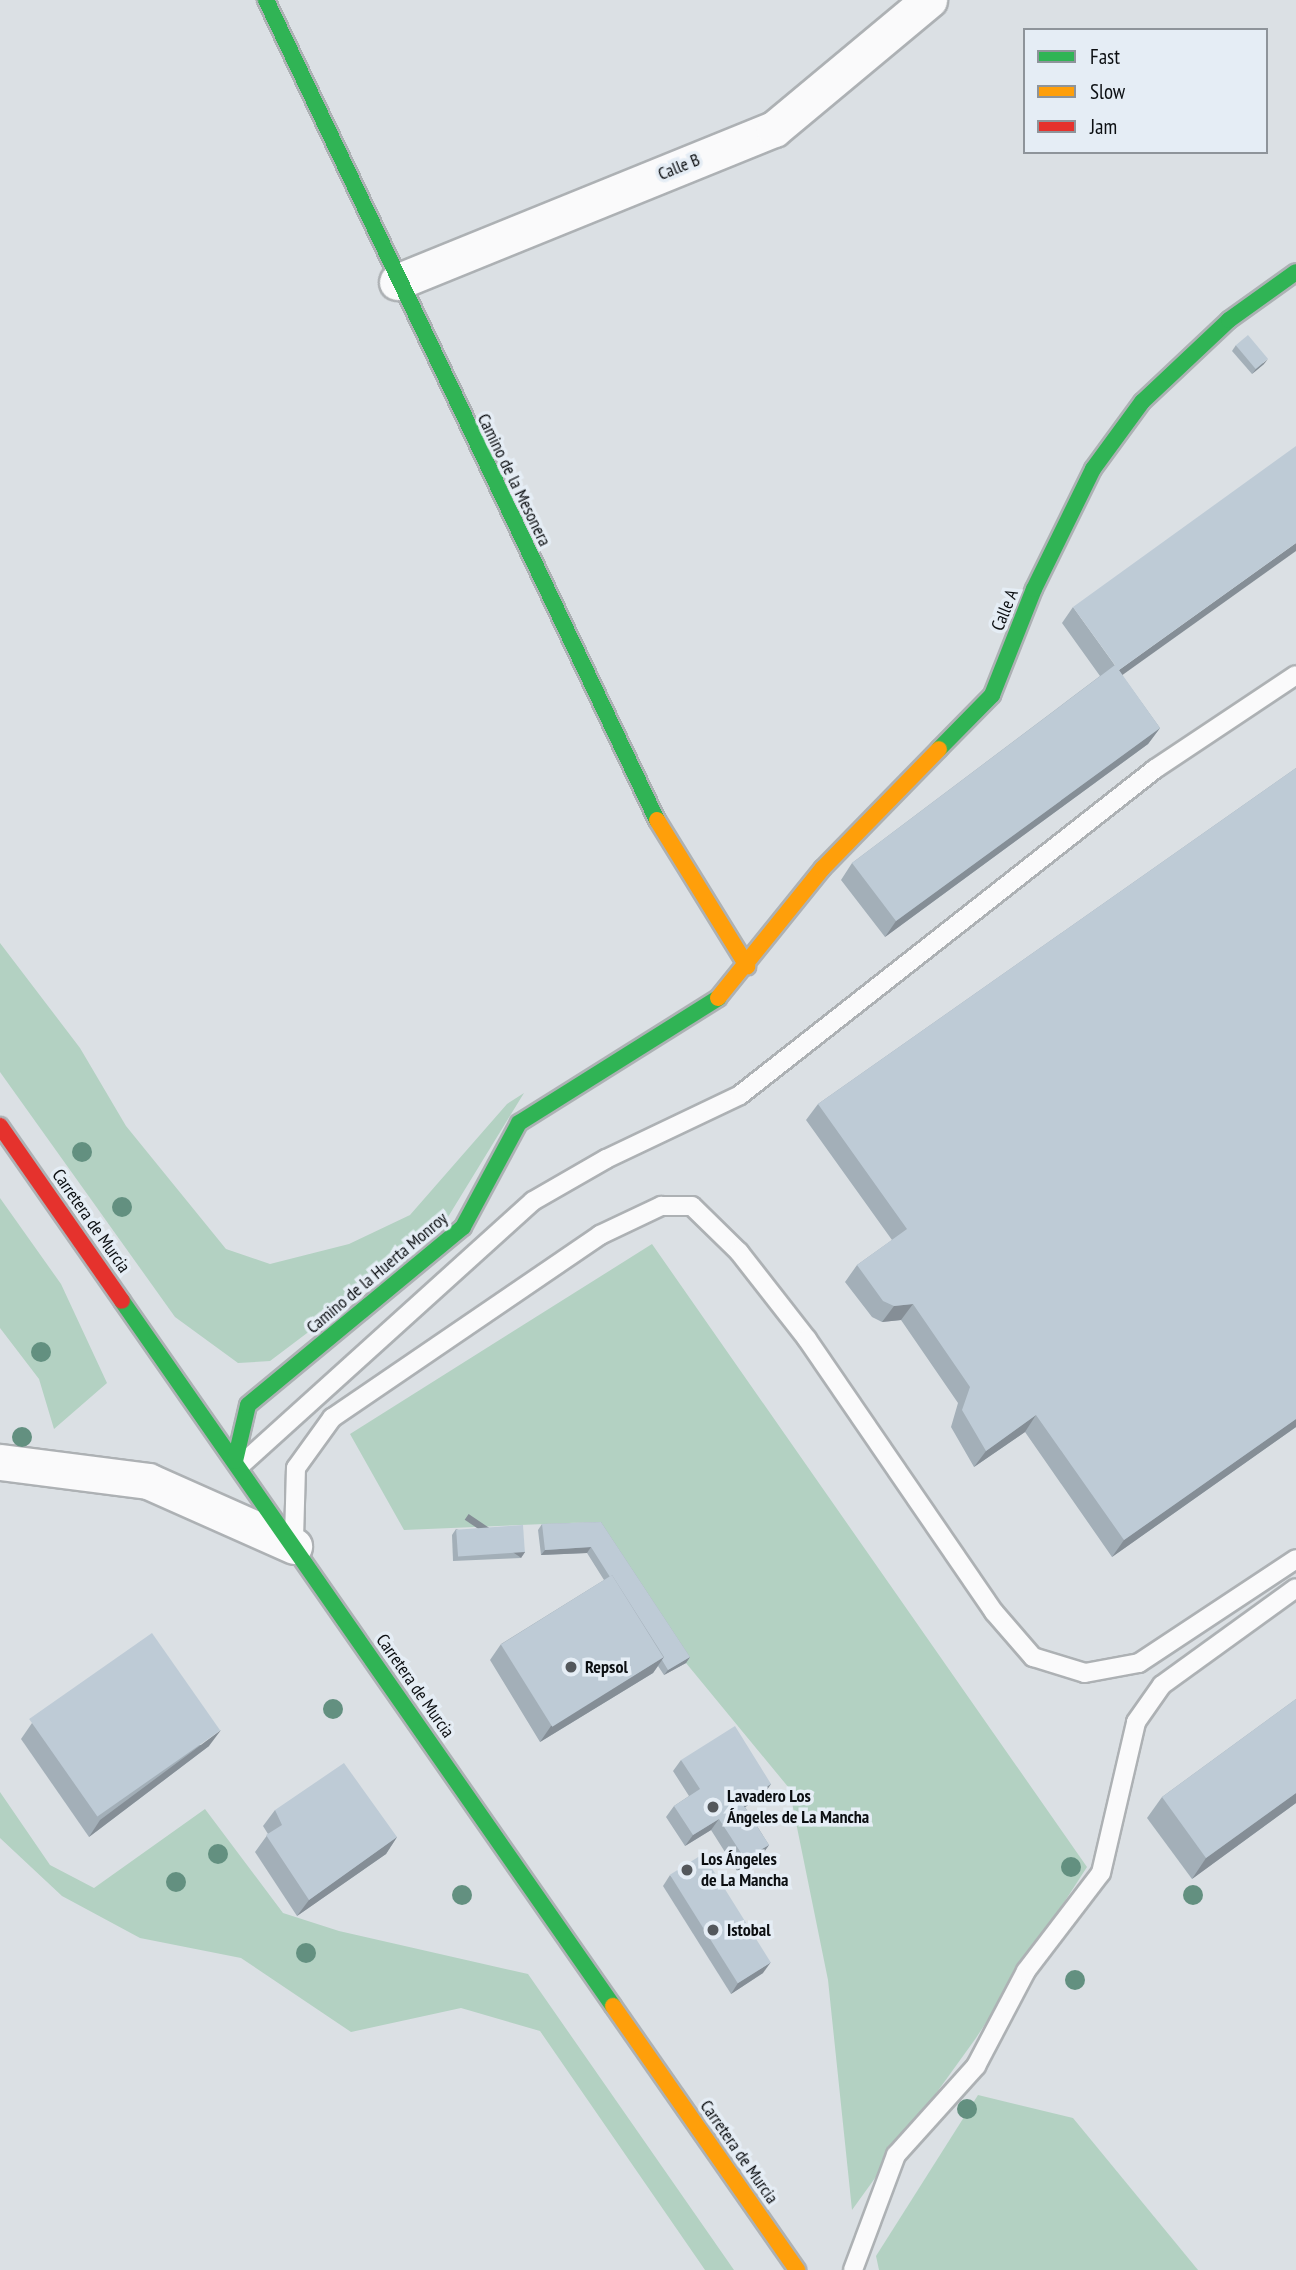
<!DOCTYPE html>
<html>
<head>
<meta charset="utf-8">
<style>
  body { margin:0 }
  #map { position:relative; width:1296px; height:2270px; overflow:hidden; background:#dbe0e4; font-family:"PT Sans Narrow",sans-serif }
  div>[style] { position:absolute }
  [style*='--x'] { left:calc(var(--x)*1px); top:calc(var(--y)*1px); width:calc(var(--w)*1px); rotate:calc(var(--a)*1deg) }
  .green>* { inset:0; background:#b3d1c2 }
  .roads { filter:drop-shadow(2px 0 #adb1b4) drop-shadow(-2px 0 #adb1b4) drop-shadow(0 2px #adb1b4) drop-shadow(0 -2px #adb1b4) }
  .lane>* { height:18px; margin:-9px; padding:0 9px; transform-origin:9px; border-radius:9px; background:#fafafb }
  .street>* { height:35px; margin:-17.5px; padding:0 17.5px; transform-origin:17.5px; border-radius:17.5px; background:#fafafb }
  .fast>* { height:16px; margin:-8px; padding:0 8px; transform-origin:8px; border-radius:8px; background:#30b455 }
  .slow>* { height:16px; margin:-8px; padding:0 8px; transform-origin:8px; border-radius:8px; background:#ff9f0a }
  .jam>* { height:16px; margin:-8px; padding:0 8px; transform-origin:8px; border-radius:8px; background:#e5322d }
  .trees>* { width:20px; height:20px; margin:-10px; border-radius:50%; background:#639080 }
  .wall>* { inset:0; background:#a3afb8 }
  .shaded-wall>* { inset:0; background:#858e96; transform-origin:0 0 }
  .building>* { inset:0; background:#becbd6; transform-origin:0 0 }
  .dots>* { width:19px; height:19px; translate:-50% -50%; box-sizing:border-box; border:4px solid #e5edf5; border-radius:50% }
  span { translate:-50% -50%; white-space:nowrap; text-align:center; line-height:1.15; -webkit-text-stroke:7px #e5edf5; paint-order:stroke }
  .street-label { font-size:18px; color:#0c0f12 }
  .poi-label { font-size:18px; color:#0c0f12; font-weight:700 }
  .left { translate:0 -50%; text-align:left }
  .legend { position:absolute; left:1023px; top:28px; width:245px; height:126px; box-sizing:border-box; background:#e5edf5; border:2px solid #8e949a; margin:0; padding:9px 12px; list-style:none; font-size:21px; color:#0c0f12 }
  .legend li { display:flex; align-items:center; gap:14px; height:35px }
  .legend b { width:35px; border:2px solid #8e949a }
</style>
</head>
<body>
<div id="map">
  <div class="green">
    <i style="clip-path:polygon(0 943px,80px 1048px,126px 1126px,226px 1249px,270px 1264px,349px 1244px,410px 1215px,507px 1104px,524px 1093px,437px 1235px,270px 1361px,238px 1363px,175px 1317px,0 1072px)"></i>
    <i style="clip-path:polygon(0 1198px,61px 1284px,107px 1383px,54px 1429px,39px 1379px,0 1328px)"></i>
    <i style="clip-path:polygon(652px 1244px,1087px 1867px,976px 2038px,852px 2210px,828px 1980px,789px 1788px,686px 1663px,593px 1522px,404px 1530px,350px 1434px)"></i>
    <i style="clip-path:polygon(0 1792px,50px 1865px,94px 1888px,205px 1809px,283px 1913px,339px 1931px,528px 1974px,734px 2270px,705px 2270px,540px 2031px,461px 2008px,351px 2032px,241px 1958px,140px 1938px,62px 1896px,0 1838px)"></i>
    <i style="clip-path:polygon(978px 2095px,1073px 2118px,1198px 2270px,879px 2270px,876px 2256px)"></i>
  </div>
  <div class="roads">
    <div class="lane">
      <i style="--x:242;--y:1464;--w:392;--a:-42.1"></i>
      <i style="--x:533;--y:1201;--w:84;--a:-29.9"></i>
      <i style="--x:606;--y:1159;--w:148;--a:-25.5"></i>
      <i style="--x:740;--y:1095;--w:528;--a:-38.15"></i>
      <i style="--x:1155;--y:769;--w:169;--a:-33.7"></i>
      <i style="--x:294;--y:1539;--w:71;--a:-88.4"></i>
      <i style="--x:296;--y:1468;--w:62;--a:-54.2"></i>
      <i style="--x:332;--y:1418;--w:325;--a:-34.3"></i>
      <i style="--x:600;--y:1235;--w:68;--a:-25.4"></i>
      <i style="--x:661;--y:1206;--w:31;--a:0"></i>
      <i style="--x:692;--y:1206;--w:66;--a:44.4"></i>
      <i style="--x:739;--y:1252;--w:110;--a:52"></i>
      <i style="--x:807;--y:1339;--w:331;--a:55.6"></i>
      <i style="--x:994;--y:1612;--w:60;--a:49.1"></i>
      <i style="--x:1033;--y:1657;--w:54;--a:17.1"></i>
      <i style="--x:1085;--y:1673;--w:55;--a:-10.5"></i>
      <i style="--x:1139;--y:1663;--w:188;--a:-33.5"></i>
      <i style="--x:853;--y:2270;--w:123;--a:-69.5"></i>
      <i style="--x:896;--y:2155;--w:120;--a:-48"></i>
      <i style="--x:976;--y:2066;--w:107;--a:-62.2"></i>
      <i style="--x:1026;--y:1971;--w:123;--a:-52.6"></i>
      <i style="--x:1101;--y:1873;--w:155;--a:-76.9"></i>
      <i style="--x:1136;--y:1722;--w:45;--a:-54.9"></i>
      <i style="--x:1162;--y:1685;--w:165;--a:-35.9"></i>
    </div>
    <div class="street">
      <i style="--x:397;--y:282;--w:407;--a:-22.1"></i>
      <i style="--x:774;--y:129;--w:202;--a:-39.8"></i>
      <i style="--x:0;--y:1462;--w:149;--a:7.3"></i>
      <i style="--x:148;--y:1481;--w:160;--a:24"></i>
    </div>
    <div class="fast">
      <i style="--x:266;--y:0;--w:908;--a:64.51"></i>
      <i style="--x:939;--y:749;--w:76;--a:-45.5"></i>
      <i style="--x:992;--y:695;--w:114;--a:-68.4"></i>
      <i style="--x:1034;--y:589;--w:134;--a:-63.8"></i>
      <i style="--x:1093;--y:469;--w:83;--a:-53.8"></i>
      <i style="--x:1142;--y:402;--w:120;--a:-43.3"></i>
      <i style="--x:1229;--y:320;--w:82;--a:-35.6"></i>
      <i style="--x:122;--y:1301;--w:859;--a:55.14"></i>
      <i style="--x:235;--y:1461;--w:57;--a:-76.9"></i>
      <i style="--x:248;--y:1405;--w:279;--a:-39.6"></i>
      <i style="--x:463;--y:1227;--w:118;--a:-61.7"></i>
      <i style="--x:519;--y:1123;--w:235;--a:-32.1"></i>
    </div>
    <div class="slow">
      <i style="--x:657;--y:820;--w:172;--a:58.3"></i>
      <i style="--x:718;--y:998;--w:167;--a:-51.1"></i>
      <i style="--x:823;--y:868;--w:166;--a:-45.7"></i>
      <i style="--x:613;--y:2006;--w:322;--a:55.1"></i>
    </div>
    <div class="jam">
      <i style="--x:0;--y:1126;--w:213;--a:55.1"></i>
    </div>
  </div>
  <div class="trees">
    <i style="left:82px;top:1152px"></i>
    <i style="left:122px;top:1207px"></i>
    <i style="left:41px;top:1352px"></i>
    <i style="left:22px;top:1437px"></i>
    <i style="left:333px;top:1709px"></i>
    <i style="left:218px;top:1854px"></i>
    <i style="left:1071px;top:1867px"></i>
    <i style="left:176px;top:1882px"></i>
    <i style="left:462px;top:1895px"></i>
    <i style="left:1193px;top:1895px"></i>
    <i style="left:306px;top:1953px"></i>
    <i style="left:1075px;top:1980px"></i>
    <i style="left:967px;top:2109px"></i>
  </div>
  <div class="wall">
    <i style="clip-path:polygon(1236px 345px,1264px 364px,1252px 374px,1232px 351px)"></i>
    <i style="clip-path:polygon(1073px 607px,1160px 728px,1148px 744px,885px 937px,841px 880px,852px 863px,1100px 676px,1062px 623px)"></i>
    <i style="clip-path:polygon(1296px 768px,1296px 1427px,1112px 1557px,1025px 1432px,974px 1467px,951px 1427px,958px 1403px,901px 1320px,882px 1322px,872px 1317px,845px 1282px,857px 1265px,892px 1240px,806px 1120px,818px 1104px)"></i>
    <i style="clip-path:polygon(601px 1522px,690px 1657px,686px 1663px,664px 1675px,658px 1666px,653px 1673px,540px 1742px,490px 1660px,501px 1644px,604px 1580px,587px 1553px,541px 1555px,538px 1530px,542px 1524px)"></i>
    <i style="clip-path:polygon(456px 1529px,525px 1552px,521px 1558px,453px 1561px,452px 1535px)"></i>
    <i style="clip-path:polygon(1296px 1699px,1296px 1803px,1192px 1879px,1147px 1818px,1162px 1797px)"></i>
    <i style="clip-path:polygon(32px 1723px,209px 1746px,89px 1837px,21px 1739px)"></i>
    <i style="clip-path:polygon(681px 1760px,771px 1784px,763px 1795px,745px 1807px,769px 1845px,761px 1856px,737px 1871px,711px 1830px,685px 1846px,666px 1817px,674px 1806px,689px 1796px,673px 1771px)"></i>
    <i style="clip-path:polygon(275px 1810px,397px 1837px,386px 1854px,297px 1916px,255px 1852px,268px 1834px,263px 1826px)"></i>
    <i style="clip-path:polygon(670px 1875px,763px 1973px,731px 1994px,663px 1886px)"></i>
  </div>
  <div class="shaded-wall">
    <i style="clip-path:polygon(1268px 359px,1264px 364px,1252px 374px,1256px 369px)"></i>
    <i style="clip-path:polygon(1296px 543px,1296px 551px,1107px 686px,1119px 670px)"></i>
    <i style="clip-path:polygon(1160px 728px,1148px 744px,885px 937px,896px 921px)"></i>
    <i style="clip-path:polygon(913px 1304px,901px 1320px,882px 1322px,894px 1306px)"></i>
    <i style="clip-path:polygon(1036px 1415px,1025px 1432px,974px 1467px,986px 1451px)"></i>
    <i style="clip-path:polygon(1296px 1419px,1296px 1427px,1112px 1557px,1124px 1540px)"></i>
    <i style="clip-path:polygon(591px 1547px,587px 1553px,541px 1555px,545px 1550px)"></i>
    <i style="left:525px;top:1552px;width:7px;height:68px;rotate:124deg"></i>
    <i style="clip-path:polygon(664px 1657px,653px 1673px,540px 1742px,551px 1726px)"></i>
    <i style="clip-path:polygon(690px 1657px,686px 1663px,664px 1675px,668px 1670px)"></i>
    <i style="clip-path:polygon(221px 1730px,209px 1746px,89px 1837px,100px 1820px)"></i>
    <i style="clip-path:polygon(771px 1784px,763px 1795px,735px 1814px,742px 1803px)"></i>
    <i style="clip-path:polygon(1296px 1793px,1296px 1803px,1192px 1879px,1206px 1858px)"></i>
    <i style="clip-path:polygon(719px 1819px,711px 1830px,685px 1846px,693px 1835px)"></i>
    <i style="clip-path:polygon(397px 1837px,386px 1854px,297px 1916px,309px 1900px)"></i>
    <i style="clip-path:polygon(769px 1845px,761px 1856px,737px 1871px,745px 1859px)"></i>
    <i style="clip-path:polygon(771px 1962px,763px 1973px,731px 1994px,738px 1983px)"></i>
  </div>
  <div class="building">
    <i style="left:1248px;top:335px;width:31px;height:16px;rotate:50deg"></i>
    <i style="clip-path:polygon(1296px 446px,1296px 543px,1119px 670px,1160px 728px,896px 921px,852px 863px,1115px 665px,1073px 607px)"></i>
    <i style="clip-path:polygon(1296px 768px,1296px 1419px,1124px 1540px,1036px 1415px,986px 1451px,962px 1410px,970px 1387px,913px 1304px,894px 1306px,883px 1301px,857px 1265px,907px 1229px,818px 1104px)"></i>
    <i style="clip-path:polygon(601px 1522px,690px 1657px,668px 1670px,662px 1660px,664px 1657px,612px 1575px,610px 1577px,591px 1547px,545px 1550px,542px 1524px)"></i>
    <i style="left:523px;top:1525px;width:27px;height:67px;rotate:86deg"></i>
    <i style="left:612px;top:1575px;width:97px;height:131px;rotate:58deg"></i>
    <i style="left:152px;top:1633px;width:119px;height:150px;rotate:55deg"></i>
    <i style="clip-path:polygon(1296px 1699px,1296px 1793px,1206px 1858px,1162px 1797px)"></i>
    <i style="clip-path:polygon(735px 1726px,771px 1784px,742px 1803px,769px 1845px,745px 1859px,719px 1819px,693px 1835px,674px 1806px,700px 1789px,681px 1760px)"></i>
    <i style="clip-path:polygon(344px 1763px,397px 1837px,309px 1900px,266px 1835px,282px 1825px,275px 1810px)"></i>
    <i style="left:703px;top:1854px;width:128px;height:39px;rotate:58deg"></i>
  </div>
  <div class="dots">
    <i style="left:571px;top:1667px;background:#54585c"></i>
    <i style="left:713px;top:1807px;background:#54585c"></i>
    <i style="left:687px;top:1870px;background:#54585c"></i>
    <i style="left:713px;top:1930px;background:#54585c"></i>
  </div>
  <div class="street-label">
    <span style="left:679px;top:167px;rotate:-22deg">Calle B</span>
    <span style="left:514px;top:480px;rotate:64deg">Camino de la Mesonera</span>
    <span style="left:1005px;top:610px;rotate:-68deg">Calle A</span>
    <span style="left:91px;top:1221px;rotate:55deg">Carretera de Murcia</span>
    <span style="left:377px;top:1273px;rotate:-40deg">Camino de la Huerta Monroy</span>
    <span style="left:415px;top:1686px;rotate:55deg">Carretera de Murcia</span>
    <span style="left:739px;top:2152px;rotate:55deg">Carretera de Murcia</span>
  </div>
  <div class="poi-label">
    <span class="left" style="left:585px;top:1667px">Repsol</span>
    <span class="left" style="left:727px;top:1807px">Lavadero Los<br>Ángeles de La Mancha</span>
    <span class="left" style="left:701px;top:1870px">Los Ángeles<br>de La Mancha</span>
    <span class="left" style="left:727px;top:1930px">Istobal</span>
  </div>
  <ul class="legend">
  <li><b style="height:9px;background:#30b455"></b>Fast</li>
  <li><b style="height:9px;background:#ff9f0a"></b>Slow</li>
  <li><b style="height:9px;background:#e5322d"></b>Jam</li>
  </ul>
</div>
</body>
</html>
